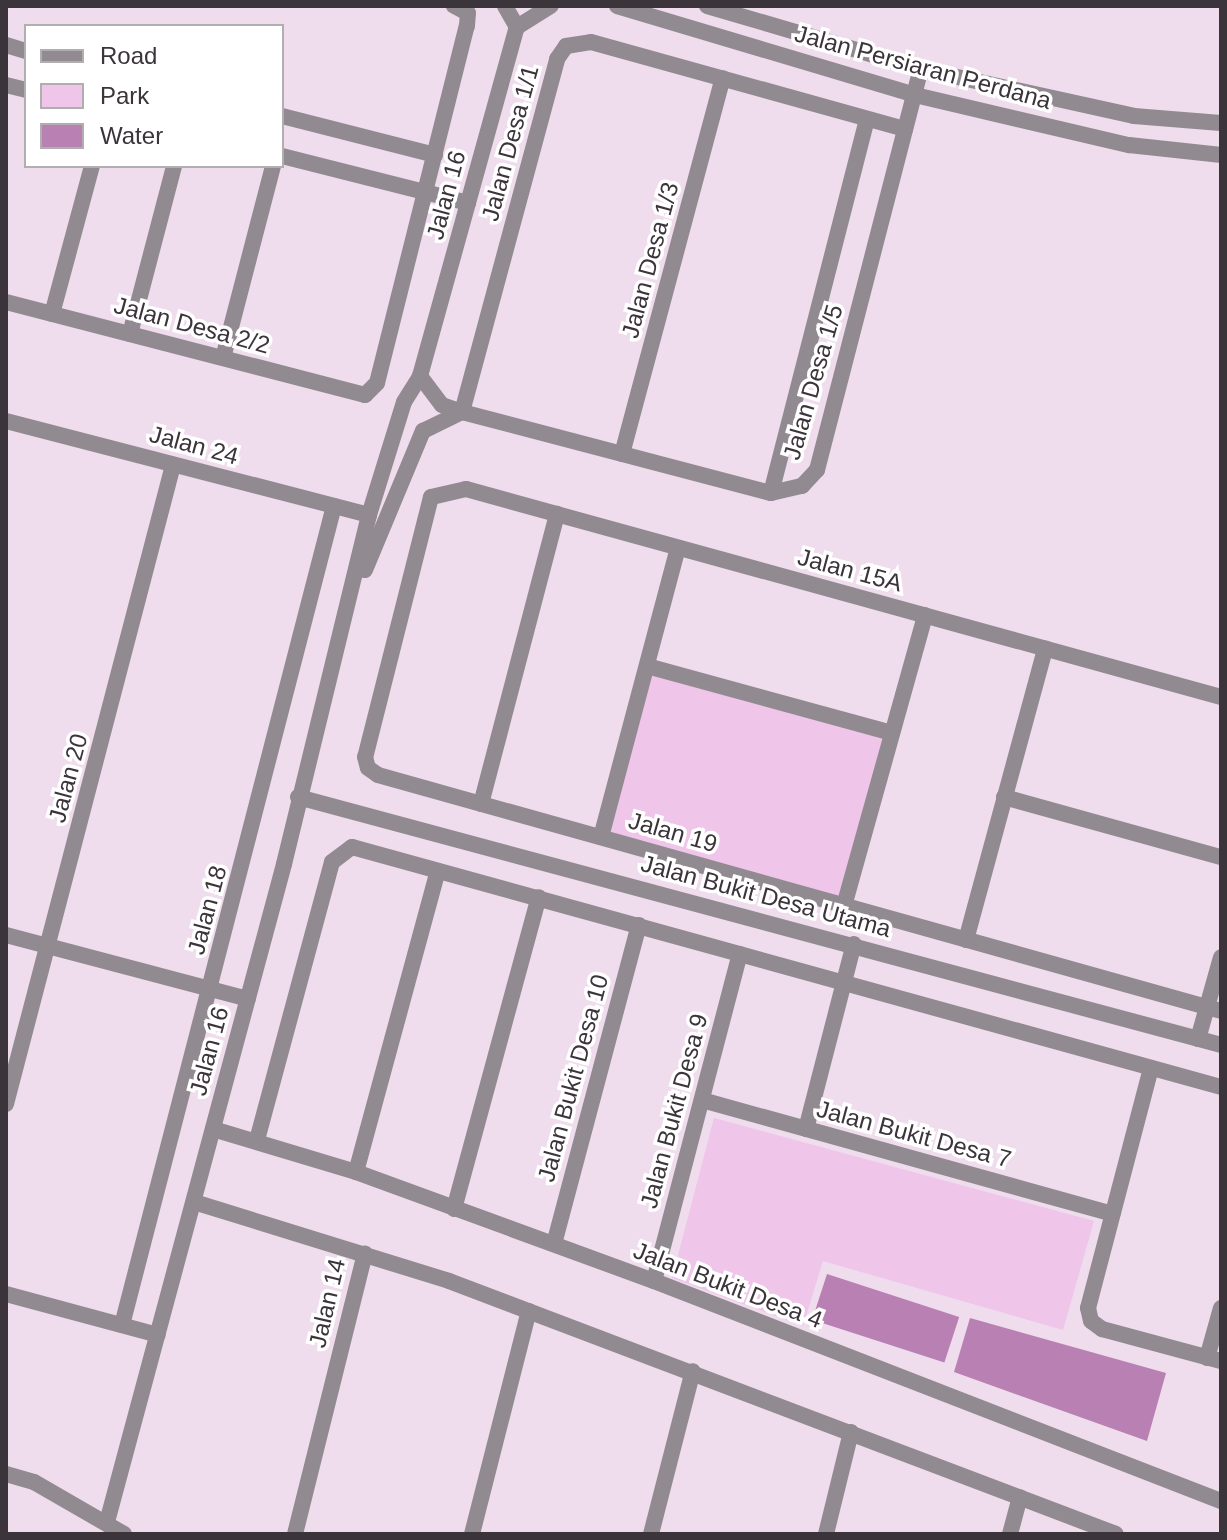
<!DOCTYPE html>
<html>
<head>
<meta charset="utf-8">
<style>
  body { margin:0 }
  #map { position:relative; width:1227px; height:1540px; overflow:hidden; background:#efdced; font-family:Helvetica,sans-serif }
  div>[style] { position:absolute }
  [style*='--x'] { left:calc(var(--x)*1px); top:calc(var(--y)*1px); width:calc(var(--w)*1px); rotate:calc(var(--a)*1deg) }
  .green>* { inset:0; background:#efc5ea; transform-origin:0 0 }
  .water>* { inset:0; background:#b980b4; transform-origin:0 0 }
  .minor>* { height:16px; margin:-8px; padding:0 8px; transform-origin:8px; border-radius:8px; background:#928a91 }
  span { translate:-50% -50%; white-space:nowrap; text-align:center; line-height:1.15; -webkit-text-stroke:7px #fff; paint-order:stroke }
  .street-label { font-size:24px; color:#3b343a }
  .frame { position:absolute; inset:0; border:8px solid #3b343a; pointer-events:none }
  .legend { position:absolute; left:24px; top:24px; width:260px; height:144px; box-sizing:border-box; background:#fff; border:2px solid #b1aeb0; margin:0; padding:10px 14px; list-style:none; font-size:24px; color:#3b343a }
  .legend li { display:flex; align-items:center; gap:16px; height:40px }
  .legend b { width:40px; border:2px solid #b1aeb0 }
</style>
</head>
<body>
<div id="map">
  <div class="green">
    <i style="left:647px;top:666px;width:254px;height:177px;rotate:15deg"></i>
    <i style="clip-path:polygon(714px 1118px,1094px 1221px,1063px 1330px,823px 1261px,803px 1326px,672px 1278px)"></i>
  </div>
  <div class="water">
    <i style="left:827px;top:1274px;width:139px;height:48px;rotate:18deg"></i>
    <i style="clip-path:polygon(970px 1318px,1166px 1373px,1147px 1441px,954px 1372px)"></i>
  </div>
  <div class="minor">
    <i style="--x:617;--y:6;--w:311;--a:16.6"></i>
    <i style="--x:915;--y:95;--w:220;--a:13.2"></i>
    <i style="--x:1129;--y:145;--w:93;--a:6.2"></i>
    <i style="--x:707;--y:6;--w:223;--a:16.4"></i>
    <i style="--x:921;--y:69;--w:218;--a:12.4"></i>
    <i style="--x:1134;--y:116;--w:87;--a:4.6"></i>
    <i style="--x:517;--y:27;--w:40;--a:-32"></i>
    <i style="--x:6;--y:45;--w:21;--a:17"></i>
    <i style="--x:6;--y:85;--w:21;--a:14"></i>
    <i style="--x:282;--y:116;--w:158;--a:14.3"></i>
    <i style="--x:282;--y:156;--w:192;--a:14.2"></i>
    <i style="--x:6;--y:302;--w:371;--a:14.5"></i>
    <i style="--x:365;--y:395;--w:17;--a:-45"></i>
    <i style="--x:377;--y:383;--w:368;--a:-75.9"></i>
    <i style="--x:467;--y:26;--w:13;--a:-86"></i>
    <i style="--x:468;--y:13;--w:16;--a:-153"></i>
    <i style="--x:52;--y:314;--w:153;--a:-74.9"></i>
    <i style="--x:130;--y:334;--w:174;--a:-75.3"></i>
    <i style="--x:223;--y:358;--w:198;--a:-75.4"></i>
    <i style="--x:420;--y:376;--w:36;--a:53"></i>
    <i style="--x:442;--y:405;--w:21;--a:19"></i>
    <i style="--x:462;--y:412;--w:319;--a:14.7"></i>
    <i style="--x:771;--y:493;--w:32;--a:-13"></i>
    <i style="--x:802;--y:486;--w:22;--a:-47"></i>
    <i style="--x:817;--y:470;--w:414;--a:-75.5"></i>
    <i style="--x:462;--y:412;--w:366;--a:-74.9"></i>
    <i style="--x:557;--y:59;--w:16;--a:-55"></i>
    <i style="--x:566;--y:46;--w:25;--a:-9"></i>
    <i style="--x:591;--y:42;--w:326;--a:15.5"></i>
    <i style="--x:6;--y:421;--w:375;--a:14.5"></i>
    <i style="--x:622;--y:454;--w:389;--a:-75"></i>
    <i style="--x:771;--y:493;--w:386;--a:-75.6"></i>
    <i style="--x:365;--y:570;--w:151;--a:-67.4"></i>
    <i style="--x:423;--y:431;--w:43;--a:-26"></i>
    <i style="--x:647;--y:666;--w:254;--a:15.3"></i>
    <i style="--x:1221;--y:697;--w:783;--a:-164.6"></i>
    <i style="--x:466;--y:489;--w:36;--a:167"></i>
    <i style="--x:431;--y:497;--w:268;--a:104.2"></i>
    <i style="--x:365;--y:757;--w:11;--a:75"></i>
    <i style="--x:368;--y:768;--w:12;--a:35"></i>
    <i style="--x:378;--y:775;--w:875;--a:15.64"></i>
    <i style="--x:298;--y:797;--w:956;--a:15.04"></i>
    <i style="--x:1004;--y:797;--w:225;--a:15.5"></i>
    <i style="--x:481;--y:804;--w:300;--a:-75.3"></i>
    <i style="--x:601;--y:837;--w:299;--a:-75.1"></i>
    <i style="--x:844;--y:906;--w:302;--a:-74.4"></i>
    <i style="--x:6;--y:935;--w:250;--a:14.8"></i>
    <i style="--x:966;--y:940;--w:302;--a:-74.8"></i>
    <i style="--x:1198;--y:1039;--w:85;--a:-74.3"></i>
    <i style="--x:1151;--y:1068;--w:248;--a:104.7"></i>
    <i style="--x:1088;--y:1308;--w:13;--a:77"></i>
    <i style="--x:1091;--y:1321;--w:14;--a:36"></i>
    <i style="--x:1102;--y:1329;--w:123;--a:15.1"></i>
    <i style="--x:702;--y:1100;--w:426;--a:15.5"></i>
    <i style="--x:6;--y:1104;--w:660;--a:-75.35"></i>
    <i style="--x:213;--y:1129;--w:149;--a:16.7"></i>
    <i style="--x:356;--y:1172;--w:317;--a:20.1"></i>
    <i style="--x:654;--y:1281;--w:608;--a:21.21"></i>
    <i style="--x:806;--y:1129;--w:191;--a:-75.5"></i>
    <i style="--x:257;--y:1140;--w:288;--a:-74.9"></i>
    <i style="--x:332;--y:862;--w:25;--a:-37"></i>
    <i style="--x:352;--y:847;--w:902;--a:15.44"></i>
    <i style="--x:356;--y:1172;--w:312;--a:-74.8"></i>
    <i style="--x:194;--y:1202;--w:267;--a:17.2"></i>
    <i style="--x:449;--y:1281;--w:713;--a:20.77"></i>
    <i style="--x:454;--y:1209;--w:323;--a:-74.8"></i>
    <i style="--x:554;--y:1244;--w:330;--a:-75.1"></i>
    <i style="--x:654;--y:1281;--w:338;--a:-75.3"></i>
    <i style="--x:6;--y:1294;--w:157;--a:15.1"></i>
    <i style="--x:122;--y:1325;--w:846;--a:-75.49"></i>
    <i style="--x:1207;--y:1358;--w:52;--a:-74.4"></i>
    <i style="--x:6;--y:1474;--w:29;--a:16"></i>
    <i style="--x:34;--y:1482;--w:104;--a:30"></i>
    <i style="--x:107;--y:1522;--w:681;--a:-74.94"></i>
    <i style="--x:284;--y:864;--w:359;--a:-76.3"></i>
    <i style="--x:369;--y:515;--w:118;--a:-72.8"></i>
    <i style="--x:404;--y:402;--w:31;--a:-58"></i>
    <i style="--x:420;--y:376;--w:362;--a:-74.5"></i>
    <i style="--x:517;--y:27;--w:24;--a:-120"></i>
    <i style="--x:295;--y:1534;--w:289;--a:-76"></i>
    <i style="--x:472;--y:1534;--w:230;--a:-75.7"></i>
    <i style="--x:651;--y:1534;--w:168;--a:-75.6"></i>
    <i style="--x:826;--y:1534;--w:105;--a:-76.2"></i>
    <i style="--x:1010;--y:1534;--w:38;--a:-75"></i>
  </div>
  <div class="street-label">
    <span style="left:923px;top:67px;rotate:15deg">Jalan Persiaran Perdana</span>
    <span style="left:510px;top:143px;rotate:-75deg">Jalan Desa 1/1</span>
    <span style="left:446px;top:195px;rotate:-75deg">Jalan 16</span>
    <span style="left:650px;top:260px;rotate:-75deg">Jalan Desa 1/3</span>
    <span style="left:192px;top:325px;rotate:15deg">Jalan Desa 2/2</span>
    <span style="left:813px;top:382px;rotate:-74deg">Jalan Desa 1/5</span>
    <span style="left:194px;top:445px;rotate:15deg">Jalan 24</span>
    <span style="left:850px;top:570px;rotate:15deg">Jalan 15A</span>
    <span style="left:68px;top:778px;rotate:-75deg">Jalan 20</span>
    <span style="left:673px;top:832px;rotate:16deg">Jalan 19</span>
    <span style="left:766px;top:896px;rotate:15deg">Jalan Bukit Desa Utama</span>
    <span style="left:207px;top:910px;rotate:-75deg">Jalan 18</span>
    <span style="left:209px;top:1051px;rotate:-75deg">Jalan 16</span>
    <span style="left:573px;top:1078px;rotate:-75deg">Jalan Bukit Desa 10</span>
    <span style="left:674px;top:1111px;rotate:-75deg">Jalan Bukit Desa 9</span>
    <span style="left:914px;top:1134px;rotate:15deg">Jalan Bukit Desa 7</span>
    <span style="left:728px;top:1285px;rotate:21deg">Jalan Bukit Desa 4</span>
    <span style="left:327px;top:1303px;rotate:-77deg">Jalan 14</span>
  </div>
  <div class="frame"></div>
  <ul class="legend">
  <li><b style="height:10px;background:#928a91"></b>Road</li>
  <li><b style="height:22px;background:#efc5ea"></b>Park</li>
  <li><b style="height:22px;background:#b980b4"></b>Water</li>
  </ul>
</div>
</body>
</html>
